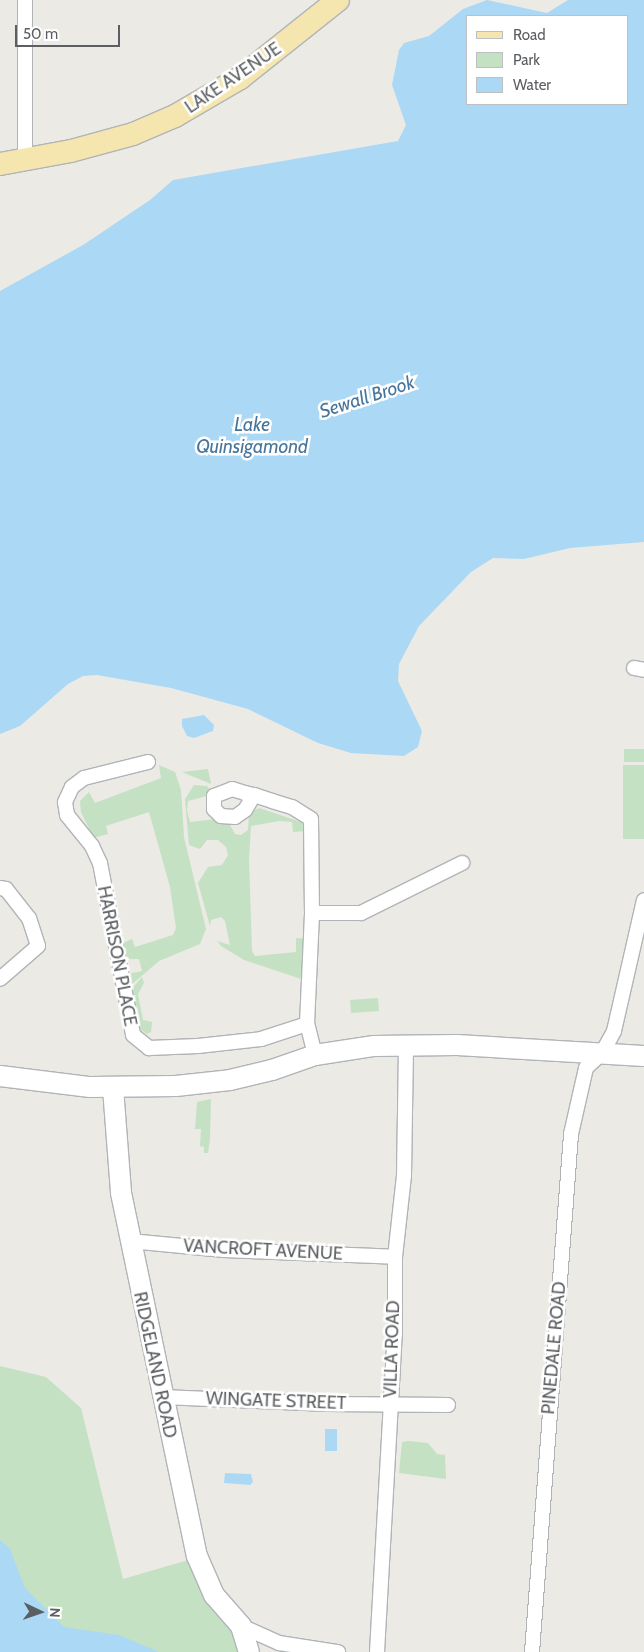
<!DOCTYPE html>
<html>
<head>
<meta charset="utf-8">
<style>
  body { margin:0 }
  #map { position:relative; width:644px; height:1652px; overflow:hidden; background:#eceae4; font-family:Cabin,sans-serif }
  div>[style] { position:absolute }
  [style*='--x'] { left:calc(var(--x)*1px); top:calc(var(--y)*1px); width:calc(var(--w)*1px); rotate:calc(var(--a)*1deg) }
  .green>* { inset:0; background:#c4e1c3; transform-origin:0 0 }
  .water>* { inset:0; background:#abd9f5; transform-origin:0 0 }
  .roads { filter:drop-shadow(1px 0 #b1b4b7) drop-shadow(-1px 0 #b1b4b7) drop-shadow(0 1px #b1b4b7) drop-shadow(0 -1px #b1b4b7) }
  .street>* { height:14px; margin:-7px; padding:0 7px; transform-origin:7px; border-radius:7px; background:#fff }
  .secondary>* { height:20px; margin:-10px; padding:0 10px; transform-origin:10px; border-radius:10px; background:#fff }
  .primary>* { height:22px; margin:-11px; padding:0 11px; transform-origin:11px; border-radius:11px; background:#f5e6b0 }
  span { translate:-50% -50%; white-space:nowrap; text-align:center; line-height:1.15; -webkit-text-stroke:5px #fff; paint-order:stroke }
  .street-label { font-size:18px; color:#5c5f62 }
  .water-label { font-size:19px; color:#47759c; font-style:italic }
  .legend { position:absolute; left:466px; top:15px; width:162px; height:90px; box-sizing:border-box; background:#fff; border:1px solid #bebfc0; margin:0; padding:6px 9px; list-style:none; font-size:15px; color:#5c5f62 }
  .legend li { display:flex; align-items:center; gap:10px; height:25px }
  .legend b { width:25px; border:1px solid #bebfc0 }
  .north { position:absolute; left:15px; top:1587px; width:50px; height:50px; -webkit-text-stroke:4px #fff; paint-order:stroke; rotate:93deg; font-size:14px; font-weight:700; line-height:20px; text-align:center; color:#5c5f62 }
  .north::after { content:''; display:block; margin:auto; width:18px; height:22px; background:#5c5f62; clip-path:polygon(50% 0,100% 100%,50% 72%,0 100%) }
  .scale { position:absolute; left:15px; top:25px; width:105px; height:22px; box-sizing:border-box; border:2px solid #5c5f62; border-top:0; padding-left:6px; font-size:15px; line-height:18px; white-space:nowrap; color:#5c5f62; -webkit-text-stroke:4px #fff; paint-order:stroke }
</style>
</head>
<body>
<div id="map">
  <div class="green">
    <i style="left:644px;top:749px;width:13px;height:20px;rotate:90deg"></i>
    <i style="clip-path:polygon(159px 765px,175px 772px,181px 790px,184px 837px,206px 929px,200px 944px,159px 961px,130px 986px,128px 974px,142px 971px,139px 959px,126px 959px,123px 943px,132px 939px,135px 947px,173px 935px,176px 928px,170px 887px,149px 812px,106px 826px,108px 834px,97px 837px,93px 837px,81px 812px,80px 801px,89px 792px,95px 803px,161px 778px)"></i>
    <i style="left:623px;top:765px;width:21px;height:74px"></i>
    <i style="clip-path:polygon(208px 769px,211px 784px,182px 772px)"></i>
    <i style="clip-path:polygon(194px 785px,207px 786px,211px 791px,207px 796px,188px 801px,187px 810px,190px 822px,216px 819px,230px 825px,235px 834px,241px 835px,248px 830px,249px 813px,259px 808px,301px 822px,307px 828px,307px 831px,293px 832px,292px 822px,279px 821px,251px 826px,249px 860px,252px 951px,255px 956px,296px 952px,296px 938px,308px 939px,304px 980px,244px 960px,221px 946px,217px 941px,230px 945px,225px 921px,221px 917px,211px 920px,210px 926px,198px 883px,208px 867px,222px 865px,228px 855px,226px 847px,218px 840px,207px 840px,200px 849px,189px 845px,185px 799px)"></i>
    <i style="clip-path:polygon(142px 977px,144px 983px,138px 994px,143px 1020px,152px 1022px,151px 1032px,147px 1034px,136px 1026px,130px 991px)"></i>
    <i style="left:378px;top:998px;width:13px;height:28px;rotate:86deg"></i>
    <i style="clip-path:polygon(211px 1099px,210px 1139px,208px 1153px,204px 1153px,204px 1147px,200px 1146px,201px 1129px,195px 1129px,197px 1102px)"></i>
    <i style="clip-path:polygon(0 1366px,46px 1377px,81px 1408px,123px 1579px,188px 1560px,249px 1652px,0 1652px)"></i>
    <i style="clip-path:polygon(408px 1441px,428px 1443px,437px 1454px,445px 1455px,446px 1479px,399px 1473px,402px 1442px)"></i>
  </div>
  <div class="water">
    <i style="clip-path:polygon(evenodd,487px 0,547px 13px,568px 0,644px 0,644px 542px,570px 548px,524px 559px,493px 558px,471px 572px,419px 626px,399px 664px,398px 681px,422px 731px,418px 747px,404px 756px,351px 753px,318px 743px,248px 709px,171px 688px,97px 675px,83px 676px,68px 684px,20px 726px,0 734px,0 291px,83px 245px,150px 200px,173px 180px,398px 141px,406px 125px,392px 85px,399px 50px,404px 43px,429px 36px,463px 9px,487px 0,468px 16px,628px 16px,628px 104px,468px 104px,468px 16px)"></i>
    <i style="clip-path:polygon(204px 715px,214px 725px,213px 731px,194px 738px,187px 736px,182px 726px,182px 719px)"></i>
    <i style="left:325px;top:1429px;width:12px;height:22px"></i>
    <i style="clip-path:polygon(225px 1473px,251px 1474px,253px 1482px,250px 1485px,224px 1483px)"></i>
    <i style="clip-path:polygon(0 1540px,10px 1549px,25px 1588px,64px 1627px,119px 1635px,159px 1652px,0 1652px)"></i>
  </div>
  <div class="roads">
    <div class="street">
      <i style="--x:25;--y:161;--w:161;--a:-90"></i>
      <i style="--x:634;--y:668;--w:10;--a:11"></i>
      <i style="--x:148;--y:762;--w:66;--a:166"></i>
      <i style="--x:84;--y:778;--w:15;--a:143"></i>
      <i style="--x:72;--y:787;--w:17;--a:115"></i>
      <i style="--x:65;--y:802;--w:13;--a:81"></i>
      <i style="--x:67;--y:815;--w:40;--a:51"></i>
      <i style="--x:92;--y:846;--w:19;--a:65"></i>
      <i style="--x:100;--y:863;--w:175;--a:79.1"></i>
      <i style="--x:133;--y:1035;--w:21;--a:39"></i>
      <i style="--x:149;--y:1048;--w:49;--a:-2.3"></i>
      <i style="--x:198;--y:1046;--w:63;--a:-6.3"></i>
      <i style="--x:261;--y:1039;--w:48;--a:-18.1"></i>
      <i style="--x:254;--y:795;--w:17;--a:121"></i>
      <i style="--x:245;--y:810;--w:12;--a:145"></i>
      <i style="--x:235;--y:817;--w:14;--a:-176"></i>
      <i style="--x:221;--y:816;--w:10;--a:-135"></i>
      <i style="--x:214;--y:809;--w:13;--a:-90"></i>
      <i style="--x:214;--y:796;--w:19;--a:-21"></i>
      <i style="--x:232;--y:789;--w:14;--a:17"></i>
      <i style="--x:245;--y:793;--w:9;--a:13"></i>
      <i style="--x:254;--y:795;--w:19;--a:18"></i>
      <i style="--x:272;--y:801;--w:21;--a:17"></i>
      <i style="--x:292;--y:807;--w:22;--a:32"></i>
      <i style="--x:311;--y:819;--w:94;--a:89.4"></i>
      <i style="--x:0;--y:888;--w:6;--a:9"></i>
      <i style="--x:6;--y:889;--w:37;--a:52"></i>
      <i style="--x:29;--y:918;--w:29;--a:72"></i>
      <i style="--x:38;--y:946;--w:50;--a:139"></i>
      <i style="--x:315;--y:1055;--w:32;--a:-104"></i>
      <i style="--x:307;--y:1024;--w:111;--a:-87.4"></i>
      <i style="--x:312;--y:913;--w:49;--a:0"></i>
      <i style="--x:361;--y:913;--w:113;--a:-26.3"></i>
      <i style="--x:130;--y:1241;--w:94;--a:5.5"></i>
      <i style="--x:224;--y:1250;--w:171;--a:2.3"></i>
      <i style="--x:162;--y:1397;--w:167;--a:2.4"></i>
      <i style="--x:329;--y:1404;--w:119;--a:0.5"></i>
      <i style="--x:241;--y:1626;--w:42;--a:24.1"></i>
      <i style="--x:279;--y:1643;--w:60;--a:8.7"></i>
      <i style="--x:377;--y:1652;--w:319;--a:-86.8"></i>
      <i style="--x:395;--y:1334;--w:77;--a:-90"></i>
      <i style="--x:395;--y:1257;--w:82;--a:-83.7"></i>
      <i style="--x:404;--y:1175;--w:130;--a:-89.1"></i>
      <i style="--x:532;--y:1652;--w:519;--a:-85.69"></i>
      <i style="--x:571;--y:1134;--w:68;--a:-77.2"></i>
      <i style="--x:586;--y:1068;--w:22;--a:-43"></i>
      <i style="--x:602;--y:1053;--w:25;--a:-61"></i>
      <i style="--x:614;--y:1031;--w:134;--a:-77.1"></i>
    </div>
    <div class="secondary">
      <i style="--x:0;--y:1076;--w:91;--a:7"></i>
      <i style="--x:90;--y:1087;--w:86;--a:-0.7"></i>
      <i style="--x:176;--y:1086;--w:54;--a:-6.3"></i>
      <i style="--x:230;--y:1080;--w:43;--a:-13.4"></i>
      <i style="--x:272;--y:1070;--w:46;--a:-19.2"></i>
      <i style="--x:315;--y:1055;--w:60;--a:-8.7"></i>
      <i style="--x:374;--y:1046;--w:83;--a:-0.7"></i>
      <i style="--x:457;--y:1045;--w:187;--a:3.4"></i>
      <i style="--x:113;--y:1088;--w:105;--a:85.6"></i>
      <i style="--x:121;--y:1193;--w:371;--a:78.2"></i>
      <i style="--x:197;--y:1556;--w:43;--a:66.4"></i>
      <i style="--x:214;--y:1595;--w:41;--a:48.9"></i>
      <i style="--x:241;--y:1626;--w:27;--a:73"></i>
    </div>
    <div class="primary">
      <i style="--x:0;--y:164;--w:72;--a:-10.4"></i>
      <i style="--x:71;--y:151;--w:64;--a:-15.3"></i>
      <i style="--x:133;--y:134;--w:46;--a:-23.2"></i>
      <i style="--x:175;--y:116;--w:75;--a:-30.3"></i>
      <i style="--x:240;--y:78;--w:125;--a:-38.5"></i>
    </div>
  </div>
  <div class="street-label">
    <span style="left:233px;top:78px;rotate:-34deg">LAKE AVENUE</span>
    <span style="left:117px;top:956px;rotate:79deg">HARRISON PLACE</span>
    <span style="left:263px;top:1250px;rotate:3deg">VANCROFT AVENUE</span>
    <span style="left:554px;top:1348px;rotate:-85deg">PINEDALE ROAD</span>
    <span style="left:392px;top:1349px;rotate:-88deg">VILLA ROAD</span>
    <span style="left:155px;top:1365px;rotate:78deg">RIDGELAND ROAD</span>
    <span style="left:276px;top:1401px;rotate:2deg">WINGATE STREET</span>
  </div>
  <div class="water-label">
    <span style="left:367px;top:397px;rotate:-18deg">Sewall Brook</span>
    <span style="left:252px;top:436px">Lake<br>Quinsigamond</span>
  </div>
  <ul class="legend">
  <li><b style="height:6px;background:#f5e6b0"></b>Road</li>
  <li><b style="height:14px;background:#c4e1c3"></b>Park</li>
  <li><b style="height:14px;background:#abd9f5"></b>Water</li>
  </ul>
  <div class="north">N</div>
  <div class="scale">50 m</div>
</div>
</body>
</html>
